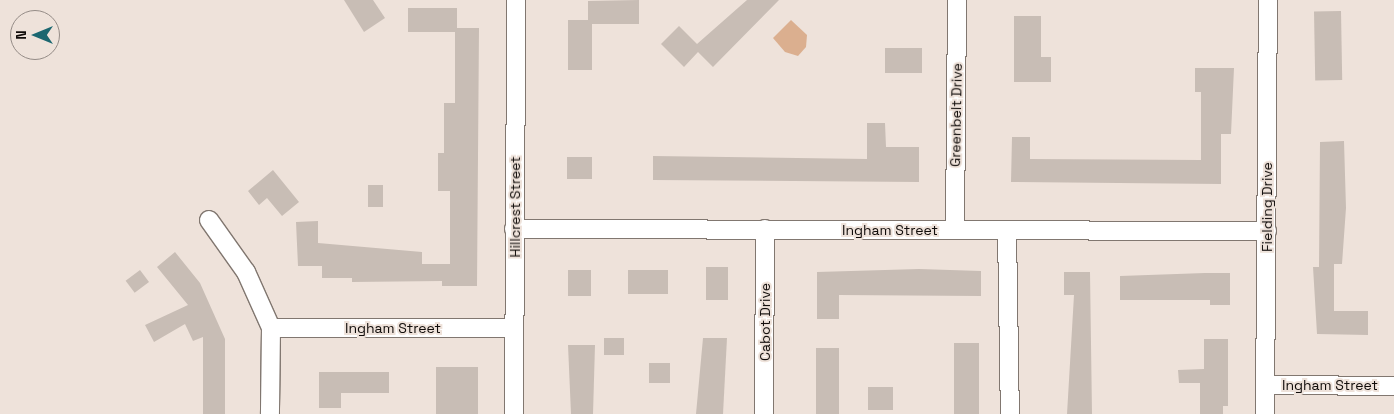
<!DOCTYPE html>
<html>
<head>
<meta charset="utf-8">
<style>
  body { margin:0 }
  #map { position:relative; width:1394px; height:414px; overflow:hidden; background:#eee2da; font-family:"Space Grotesk",sans-serif }
  div>[style] { position:absolute }
  [style*='--x'] { left:calc(var(--x)*1px); top:calc(var(--y)*1px); width:calc(var(--w)*1px); rotate:calc(var(--a)*1deg) }
  .green>* { inset:0; background:#dbaf8f }
  .building>* { inset:0; background:#c8bdb5; transform-origin:0 0 }
  .roads { filter:drop-shadow(1px 0 #817770) drop-shadow(-1px 0 #817770) drop-shadow(0 1px #817770) drop-shadow(0 -1px #817770) }
  .minor>* { height:18px; margin:-9px; padding:0 9px; transform-origin:9px; border-radius:9px; background:#fff }
  span { translate:-50% -50%; white-space:nowrap; text-align:center; line-height:1.15; -webkit-text-stroke:4px #eee2da; paint-order:stroke }
  .street-label { font-size:14px; color:#100c0a }
  .north { position:absolute; left:10px; top:10px; width:50px; height:50px; box-sizing:border-box; background:#eee2da; border:1px solid #958c87; border-radius:50%; rotate:270deg; font-size:14px; font-weight:700; line-height:20px; text-align:center; color:#100c0a }
  .north::after { content:''; display:block; margin:auto; width:18px; height:22px; background:#1b6770; clip-path:polygon(50% 0,100% 100%,50% 72%,0 100%) }
</style>
</head>
<body>
<div id="map">
  <div class="green">
    <i style="clip-path:polygon(791px 20px,807px 35px,806px 47px,798px 56px,785px 52px,773px 38px)"></i>
  </div>
  <div class="building">
    <i style="clip-path:polygon(344px 0,373px 0,385px 18px,364px 32px)"></i>
    <i style="clip-path:polygon(639px 0,639px 24px,592px 24px,592px 70px,568px 70px,568px 20px,588px 20px,588px 1px)"></i>
    <i style="clip-path:polygon(747px 0,779px 0,713px 67px,698px 52px,684px 67px,661px 44px,679px 26px,697px 44px)"></i>
    <i style="clip-path:polygon(408px 8px,457px 8px,457px 28px,479px 28px,477px 286px,442px 286px,442px 281px,352px 282px,352px 278px,322px 278px,322px 266px,298px 266px,296px 222px,318px 221px,318px 243px,422px 252px,422px 264px,450px 264px,450px 191px,438px 191px,438px 153px,444px 153px,444px 103px,455px 103px,455px 32px,408px 32px)"></i>
    <i style="left:1341px;top:11px;width:69px;height:27px;rotate:89deg"></i>
    <i style="clip-path:polygon(1014px 16px,1041px 16px,1041px 57px,1051px 57px,1051px 82px,1014px 82px)"></i>
    <i style="left:885px;top:48px;width:37px;height:25px"></i>
    <i style="clip-path:polygon(1195px 68px,1234px 68px,1231px 134px,1221px 134px,1221px 184px,1011px 182px,1012px 137px,1030px 137px,1030px 159px,1201px 160px,1201px 92px,1195px 92px)"></i>
    <i style="clip-path:polygon(867px 123px,885px 123px,886px 147px,919px 147px,919px 182px,653px 180px,653px 156px,867px 159px)"></i>
    <i style="clip-path:polygon(1344px 141px,1346px 208px,1342px 264px,1334px 264px,1334px 311px,1368px 311px,1368px 335px,1317px 334px,1313px 267px,1319px 267px,1320px 142px)"></i>
    <i style="left:567px;top:157px;width:25px;height:22px"></i>
    <i style="clip-path:polygon(273px 170px,299px 202px,282px 216px,267px 198px,259px 205px,248px 191px)"></i>
    <i style="left:368px;top:185px;width:15px;height:22px"></i>
    <i style="clip-path:polygon(175px 252px,200px 283px,225px 339px,225px 414px,203px 414px,203px 337px,193px 341px,185px 324px,154px 342px,145px 325px,188px 305px,157px 267px)"></i>
    <i style="left:706px;top:267px;width:22px;height:33px"></i>
    <i style="clip-path:polygon(919px 269px,981px 271px,981px 296px,839px 295px,839px 319px,817px 319px,817px 272px)"></i>
    <i style="left:140px;top:270px;width:15px;height:18px;rotate:53deg"></i>
    <i style="left:568px;top:270px;width:23px;height:26px"></i>
    <i style="left:628px;top:270px;width:40px;height:24px"></i>
    <i style="clip-path:polygon(1064px 272px,1090px 272px,1092px 414px,1067px 414px,1074px 295px,1064px 295px)"></i>
    <i style="clip-path:polygon(1205px 273px,1230px 273px,1230px 305px,1210px 305px,1210px 300px,1120px 300px,1120px 276px)"></i>
    <i style="left:604px;top:338px;width:20px;height:17px"></i>
    <i style="clip-path:polygon(703px 338px,727px 338px,723px 414px,696px 414px)"></i>
    <i style="clip-path:polygon(1204px 339px,1228px 339px,1228px 406px,1223px 406px,1223px 414px,1200px 414px,1200px 383px,1179px 383px,1178px 370px,1204px 369px)"></i>
    <i style="left:954px;top:343px;width:25px;height:71px"></i>
    <i style="clip-path:polygon(568px 345px,595px 345px,593px 414px,571px 414px)"></i>
    <i style="left:816px;top:348px;width:23px;height:66px"></i>
    <i style="left:649px;top:363px;width:21px;height:20px"></i>
    <i style="left:436px;top:367px;width:42px;height:47px"></i>
    <i style="clip-path:polygon(319px 372px,389px 372px,389px 393px,341px 393px,341px 408px,319px 408px)"></i>
    <i style="left:868px;top:387px;width:25px;height:23px"></i>
  </div>
  <div class="roads">
    <div class="minor">
      <i style="--x:209;--y:220;--w:64;--a:54.6"></i>
      <i style="--x:246;--y:272;--w:61;--a:65.9"></i>
      <i style="--x:271;--y:328;--w:86;--a:90.7"></i>
      <i style="--x:514;--y:229;--w:753;--a:0.15"></i>
      <i style="--x:955;--y:230;--w:230;--a:-89.5"></i>
      <i style="--x:1007;--y:230;--w:184;--a:89.1"></i>
      <i style="--x:271;--y:328;--w:243;--a:0"></i>
      <i style="--x:1265;--y:385;--w:129;--a:0.4"></i>
      <i style="--x:514;--y:414;--w:414;--a:-89.7"></i>
      <i style="--x:764;--y:414;--w:185;--a:-89.7"></i>
      <i style="--x:1265;--y:414;--w:414;--a:-89.6"></i>
    </div>
  </div>
  <div class="street-label">
    <span style="left:956px;top:115px;rotate:-89deg">Greenbelt Drive</span>
    <span style="left:515px;top:207px;rotate:-90deg">Hillcrest Street</span>
    <span style="left:1267px;top:207px;rotate:-90deg">Fielding Drive</span>
    <span style="left:890px;top:230px">Ingham Street</span>
    <span style="left:765px;top:322px;rotate:-90deg">Cabot Drive</span>
    <span style="left:393px;top:328px">Ingham Street</span>
    <span style="left:1330px;top:385px">Ingham Street</span>
  </div>
  <div class="north">N</div>
</div>
</body>
</html>
